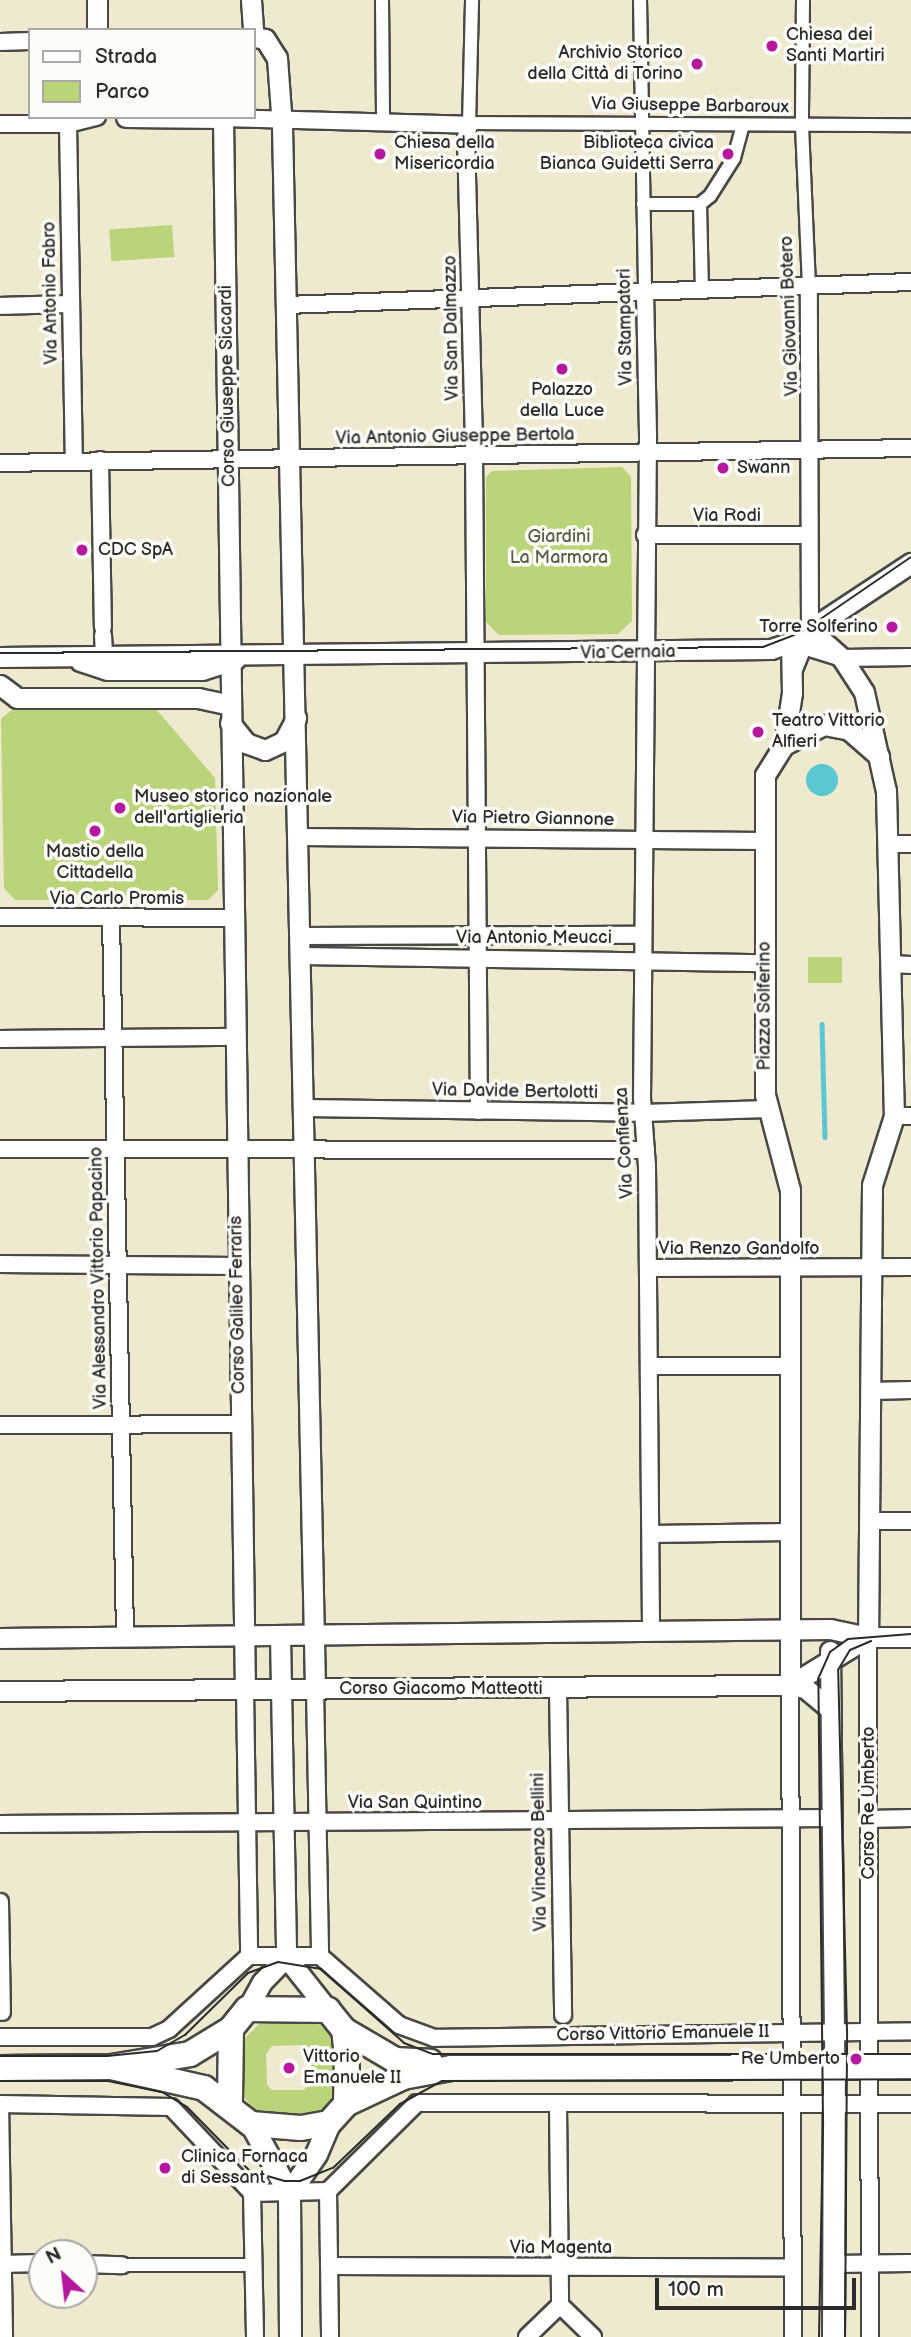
<!DOCTYPE html>
<html>
<head>
<meta charset="utf-8">
<style>
  body { margin:0 }
  #map { position:relative; width:911px; height:2337px; overflow:hidden; background:#eee9cf; font-family:"Balsamiq Sans",sans-serif }
  div>[style] { position:absolute }
  [style*='--x'] { left:calc(var(--x)*1px); top:calc(var(--y)*1px); width:calc(var(--w)*1px); rotate:calc(var(--a)*1deg) }
  .green>* { inset:0; background:#bad47a; transform-origin:0 0 }
  .water>* { inset:0; background:#5bc7d2 }
  .round { border-radius:50% }
  .stream>* { height:4.5px; margin:-2.25px; padding:0 2.25px; transform-origin:2.25px; border-radius:2.25px; background:#5bc7d2 }
  .roads { filter:drop-shadow(2px 0 #484844) drop-shadow(-2px 0 #484844) drop-shadow(0 2px #484844) drop-shadow(0 -2px #484844) }
  .pedestrian>* { height:12px; margin:-6px; padding:0 6px; transform-origin:6px; border-radius:6px; background:#fff }
  .minor>* { height:16px; margin:-8px; padding:0 8px; transform-origin:8px; border-radius:8px; background:#fff }
  .tertiary>* { height:19px; margin:-9.5px; padding:0 9.5px; transform-origin:9.5px; border-radius:9.5px; background:#fff }
  .secondary>* { height:21px; margin:-10.5px; padding:0 10.5px; transform-origin:10.5px; border-radius:10.5px; background:#fff }
  .primary>* { height:24px; margin:-12px; padding:0 12px; transform-origin:12px; border-radius:12px; background:#fff }
  .tram>* { height:2px; margin:-1px; padding:0 1px; transform-origin:1px; border-radius:1px; background:#2b2b2b }
  .dots>* { width:19px; height:19px; translate:-50% -50%; box-sizing:border-box; border:4px solid #fdfcf7; border-radius:50% }
  span { translate:-50% -50%; white-space:nowrap; text-align:center; line-height:1.15; -webkit-text-stroke:7px #fdfcf7; paint-order:stroke }
  .poi-label { font-size:18px; color:#2b2b2b }
  .left { translate:0 -50%; text-align:left }
  .right { translate:-100% -50%; text-align:right }
  .street-label { font-size:18px; color:#2b2b2b }
  .park-label { font-size:18px; color:#565e43 }
  .legend { position:absolute; left:28px; top:28px; width:228px; height:91px; box-sizing:border-box; background:#fdfcf7; border:2px solid #a9a8a5; margin:0; padding:9px 12px; list-style:none; font-size:21px; color:#2b2b2b }
  .legend li { display:flex; align-items:center; gap:14px; height:35px }
  .legend b { width:35px; border:2px solid #a9a8a5 }
  .north { position:absolute; left:28px; top:2239px; width:70px; height:70px; box-sizing:border-box; background:#fdfcf7; border:2px solid #a9a8a5; border-radius:50%; rotate:333deg; font-size:19px; font-weight:700; line-height:28px; text-align:center; color:#2b2b2b }
  .north::after { content:''; display:block; margin:auto; width:24px; height:32px; background:#b5179e; clip-path:polygon(50% 0,100% 100%,50% 72%,0 100%) }
  .scale { position:absolute; left:655px; top:2278px; width:201px; height:32px; box-sizing:border-box; border:4px solid #2b2b2b; border-top:0; padding-left:9px; font-size:21px; line-height:24px; white-space:nowrap; color:#2b2b2b; -webkit-text-stroke:5px #fdfcf7; paint-order:stroke }
</style>
</head>
<body>
<div id="map">
  <div class="green">
    <i style="left:172px;top:225px;width:32px;height:63px;rotate:86deg"></i>
    <i style="clip-path:polygon(622px 467px,631px 477px,632px 621px,618px 634px,499px 635px,486px 622px,486px 477px,492px 471px)"></i>
    <i style="clip-path:polygon(155px 708px,215px 778px,218px 890px,208px 900px,15px 900px,4px 888px,1px 719px,13px 709px)"></i>
    <i style="left:808px;top:957px;width:34px;height:26px"></i>
    <i style="clip-path:polygon(evenodd,261px 2022px,317px 2022px,334px 2039px,334px 2097px,319px 2113px,259px 2113px,243px 2097px,243px 2040px,261px 2022px,305px 2045px,311px 2051px,312px 2084px,303px 2090px,272px 2090px,267px 2085px,266px 2054px,272px 2046px,305px 2045px)"></i>
  </div>
  <div class="water">
    <i class="round" style="left:806px;top:764px;width:32px;height:32px"></i>
  </div>
  <div class="stream">
    <i style="--x:822;--y:1024;--w:113;--a:88.5"></i>
  </div>
  <div class="roads">
    <div class="pedestrian">
      <i style="--x:382;--y:0;--w:120;--a:89.5"></i>
      <i style="--x:640;--y:0;--w:291;--a:89"></i>
      <i style="--x:803;--y:0;--w:126;--a:90.5"></i>
      <i style="--x:802;--y:126;--w:160;--a:87.5"></i>
      <i style="--x:469;--y:123;--w:442;--a:0.3"></i>
      <i style="--x:469;--y:125;--w:125;--a:-88.6"></i>
      <i style="--x:643;--y:204;--w:57;--a:0"></i>
      <i style="--x:700;--y:204;--w:13;--a:-39"></i>
      <i style="--x:710;--y:196;--w:45;--a:-57.7"></i>
      <i style="--x:734;--y:158;--w:34;--a:-75"></i>
      <i style="--x:700;--y:204;--w:86;--a:88.7"></i>
      <i style="--x:122;--y:2265;--w:131;--a:0"></i>
    </div>
    <div class="minor">
      <i style="--x:0;--y:42;--w:30;--a:-2"></i>
      <i style="--x:223;--y:118;--w:246;--a:1.6"></i>
      <i style="--x:469;--y:125;--w:12;--a:104"></i>
      <i style="--x:466;--y:137;--w:313;--a:88.5"></i>
      <i style="--x:474;--y:450;--w:661;--a:89.57"></i>
      <i style="--x:0;--y:124;--w:68;--a:0"></i>
      <i style="--x:68;--y:124;--w:30;--a:-14"></i>
      <i style="--x:68;--y:124;--w:337;--a:89"></i>
      <i style="--x:645;--y:291;--w:148;--a:88.8"></i>
      <i style="--x:648;--y:439;--w:659;--a:90.52"></i>
      <i style="--x:642;--y:1098;--w:68;--a:85.8"></i>
      <i style="--x:647;--y:1166;--w:465;--a:89.5"></i>
      <i style="--x:286;--y:305;--w:625;--a:-2.11"></i>
      <i style="--x:0;--y:306;--w:70;--a:-1.6"></i>
      <i style="--x:100;--y:460;--w:167;--a:89"></i>
      <i style="--x:0;--y:463;--w:911;--a:-0.94"></i>
      <i style="--x:645;--y:535;--w:164;--a:0"></i>
      <i style="--x:103;--y:635;--w:21;--a:87"></i>
      <i style="--x:794;--y:643;--w:50;--a:17.4"></i>
      <i style="--x:842;--y:658;--w:69;--a:-0.8"></i>
      <i style="--x:793;--y:672;--w:45;--a:-68"></i>
      <i style="--x:810;--y:630;--w:344;--a:-90.2"></i>
      <i style="--x:300;--y:837;--w:465;--a:0.5"></i>
      <i style="--x:887;--y:844;--w:24;--a:0"></i>
      <i style="--x:0;--y:917;--w:234;--a:0.2"></i>
      <i style="--x:111;--y:918;--w:719;--a:88.88"></i>
      <i style="--x:301;--y:936;--w:341;--a:-0.2"></i>
      <i style="--x:302;--y:956;--w:463;--a:0.9"></i>
      <i style="--x:890;--y:964;--w:21;--a:3"></i>
      <i style="--x:0;--y:1039;--w:236;--a:-0.5"></i>
      <i style="--x:305;--y:1108;--w:338;--a:0.8"></i>
      <i style="--x:643;--y:1113;--w:124;--a:-1.8"></i>
      <i style="--x:894;--y:1116;--w:17;--a:0"></i>
      <i style="--x:0;--y:1149;--w:646;--a:0.09"></i>
      <i style="--x:0;--y:1264;--w:237;--a:0.5"></i>
      <i style="--x:648;--y:1268;--w:263;--a:-0.2"></i>
      <i style="--x:649;--y:1366;--w:140;--a:0"></i>
      <i style="--x:871;--y:1391;--w:40;--a:-1.4"></i>
      <i style="--x:0;--y:1425;--w:240;--a:-0.2"></i>
      <i style="--x:870;--y:1521;--w:41;--a:0"></i>
      <i style="--x:651;--y:1534;--w:138;--a:-0.8"></i>
      <i style="--x:868;--y:1637;--w:700;--a:89.84"></i>
      <i style="--x:790;--y:1685;--w:652;--a:89.74"></i>
      <i style="--x:558;--y:1688;--w:327;--a:89.1"></i>
      <i style="--x:315;--y:1689;--w:267;--a:88.9"></i>
      <i style="--x:245;--y:1690;--w:266;--a:89.1"></i>
      <i style="--x:869;--y:1819;--w:42;--a:-1.4"></i>
      <i style="--x:0;--y:1824;--w:831;--a:-0.41"></i>
      <i style="--x:0;--y:1902;--w:110;--a:89"></i>
      <i style="--x:0;--y:2037;--w:152;--a:0"></i>
      <i style="--x:152;--y:2037;--w:19;--a:-25"></i>
      <i style="--x:169;--y:2029;--w:108;--a:-42.4"></i>
      <i style="--x:249;--y:1956;--w:71;--a:0"></i>
      <i style="--x:320;--y:1956;--w:105;--a:41.1"></i>
      <i style="--x:399;--y:2025;--w:37;--a:20"></i>
      <i style="--x:434;--y:2038;--w:477;--a:-0.8"></i>
      <i style="--x:0;--y:2104;--w:171;--a:1"></i>
      <i style="--x:171;--y:2107;--w:118;--a:46.7"></i>
      <i style="--x:252;--y:2193;--w:76;--a:-1.5"></i>
      <i style="--x:328;--y:2191;--w:125;--a:-44.7"></i>
      <i style="--x:417;--y:2103;--w:494;--a:0.1"></i>
      <i style="--x:0;--y:2104;--w:233;--a:89"></i>
      <i style="--x:558;--y:2105;--w:200;--a:89.4"></i>
      <i style="--x:328;--y:2191;--w:146;--a:89.2"></i>
      <i style="--x:252;--y:2193;--w:144;--a:88.8"></i>
      <i style="--x:0;--y:2264;--w:42;--a:-1.4"></i>
      <i style="--x:84;--y:2264;--w:38;--a:2"></i>
      <i style="--x:833;--y:2264;--w:78;--a:-0.7"></i>
      <i style="--x:329;--y:2266;--w:464;--a:0.2"></i>
      <i style="--x:560;--y:2305;--w:46;--a:44.1"></i>
      <i style="--x:527;--y:2337;--w:46;--a:-44.1"></i>
    </div>
    <div class="tertiary">
      <i style="--x:97;--y:0;--w:30;--a:90"></i>
      <i style="--x:251;--y:0;--w:30;--a:86"></i>
      <i style="--x:254;--y:37;--w:11;--a:10"></i>
      <i style="--x:265;--y:39;--w:22;--a:58"></i>
      <i style="--x:277;--y:58;--w:68;--a:85.8"></i>
      <i style="--x:282;--y:126;--w:1563;--a:88.79"></i>
      <i style="--x:126;--y:117;--w:97;--a:0.6"></i>
      <i style="--x:223;--y:118;--w:1572;--a:89.2"></i>
      <i style="--x:810;--y:630;--w:43;--a:41.2"></i>
      <i style="--x:842;--y:658;--w:40;--a:57.1"></i>
      <i style="--x:864;--y:692;--w:101;--a:77.5"></i>
      <i style="--x:886;--y:791;--w:325;--a:88.6"></i>
      <i style="--x:894;--y:1116;--w:72;--a:107.7"></i>
      <i style="--x:872;--y:1185;--w:452;--a:90.5"></i>
      <i style="--x:0;--y:657;--w:771;--a:-0.59"></i>
      <i style="--x:771;--y:649;--w:21;--a:-19"></i>
      <i style="--x:791;--y:642;--w:144;--a:-33.4"></i>
      <i style="--x:80;--y:661;--w:28;--a:18"></i>
      <i style="--x:107;--y:670;--w:95;--a:0"></i>
      <i style="--x:202;--y:670;--w:35;--a:-18"></i>
      <i style="--x:0;--y:685;--w:21;--a:37"></i>
      <i style="--x:17;--y:698;--w:181;--a:0"></i>
      <i style="--x:198;--y:698;--w:33;--a:12"></i>
      <i style="--x:230;--y:723;--w:26;--a:51"></i>
      <i style="--x:246;--y:743;--w:20;--a:20"></i>
      <i style="--x:265;--y:750;--w:21;--a:-25"></i>
      <i style="--x:284;--y:741;--w:26;--a:-62"></i>
      <i style="--x:784;--y:745;--w:53;--a:-81.3"></i>
      <i style="--x:792;--y:693;--w:51;--a:-91.1"></i>
      <i style="--x:280;--y:1636;--w:321;--a:88.9"></i>
      <i style="--x:286;--y:1957;--w:68;--a:51.6"></i>
      <i style="--x:0;--y:1638;--w:830;--a:-0.62"></i>
      <i style="--x:830;--y:1629;--w:39;--a:12"></i>
      <i style="--x:868;--y:1637;--w:43;--a:0"></i>
      <i style="--x:830;--y:1651;--w:416;--a:89.4"></i>
      <i style="--x:790;--y:1685;--w:495;--a:-90"></i>
      <i style="--x:790;--y:1190;--w:98;--a:-104.7"></i>
      <i style="--x:765;--y:1095;--w:320;--a:-90"></i>
      <i style="--x:765;--y:775;--w:36;--a:-58"></i>
      <i style="--x:784;--y:745;--w:45;--a:-26.6"></i>
      <i style="--x:824;--y:725;--w:25;--a:11"></i>
      <i style="--x:849;--y:730;--w:40;--a:41"></i>
      <i style="--x:790;--y:1685;--w:15;--a:11"></i>
      <i style="--x:805;--y:1688;--w:33;--a:40"></i>
      <i style="--x:0;--y:1691;--w:790;--a:-0.44"></i>
      <i style="--x:790;--y:1685;--w:92;--a:-31.6"></i>
      <i style="--x:247;--y:2009;--w:31;--a:-61"></i>
      <i style="--x:262;--y:1982;--w:35;--a:-46"></i>
    </div>
    <div class="secondary">
      <i style="--x:251;--y:2124;--w:79;--a:61.2"></i>
      <i style="--x:289;--y:2193;--w:144;--a:89.6"></i>
      <i style="--x:289;--y:2193;--w:47;--a:-55.3"></i>
      <i style="--x:316;--y:2154;--w:34;--a:-67"></i>
      <i style="--x:833;--y:2337;--w:270;--a:-89.8"></i>
    </div>
    <div class="primary">
      <i style="--x:344;--y:2030;--w:59;--a:30.5"></i>
      <i style="--x:395;--y:2060;--w:35;--a:3"></i>
      <i style="--x:111;--y:2067;--w:95;--a:12.7"></i>
      <i style="--x:204;--y:2088;--w:59;--a:37.5"></i>
      <i style="--x:251;--y:2124;--w:50;--a:4.6"></i>
      <i style="--x:301;--y:2128;--w:28;--a:-10"></i>
      <i style="--x:329;--y:2123;--w:25;--a:-48"></i>
      <i style="--x:346;--y:2104;--w:47;--a:-88.8"></i>
      <i style="--x:347;--y:2057;--w:27;--a:-96"></i>
      <i style="--x:344;--y:2030;--w:26;--a:-129"></i>
      <i style="--x:328;--y:2010;--w:81;--a:-179.3"></i>
      <i style="--x:247;--y:2009;--w:26;--a:129"></i>
      <i style="--x:231;--y:2029;--w:76;--a:90.8"></i>
      <i style="--x:0;--y:2068;--w:111;--a:-0.5"></i>
      <i style="--x:111;--y:2067;--w:80;--a:-9.3"></i>
      <i style="--x:190;--y:2054;--w:48;--a:-31.4"></i>
      <i style="--x:346;--y:2104;--w:63;--a:-25.3"></i>
      <i style="--x:403;--y:2077;--w:49;--a:-10.6"></i>
      <i style="--x:451;--y:2068;--w:460;--a:-0.1"></i>
    </div>
  </div>
  <div class="tram">
    <i style="--x:0;--y:653;--w:763;--a:-0.45"></i>
    <i style="--x:763;--y:647;--w:40;--a:-21"></i>
    <i style="--x:800;--y:633;--w:135;--a:-34.4"></i>
    <i style="--x:0;--y:2056;--w:107;--a:0"></i>
    <i style="--x:107;--y:2056;--w:50;--a:-5.7"></i>
    <i style="--x:157;--y:2051;--w:32;--a:-30"></i>
    <i style="--x:185;--y:2035;--w:88;--a:-44.5"></i>
    <i style="--x:248;--y:1973;--w:32;--a:-20"></i>
    <i style="--x:278;--y:1962;--w:44;--a:9.2"></i>
    <i style="--x:321;--y:1969;--w:111;--a:41.7"></i>
    <i style="--x:404;--y:2043;--w:31;--a:21"></i>
    <i style="--x:433;--y:2054;--w:478;--a:0"></i>
    <i style="--x:0;--y:2081;--w:108;--a:0"></i>
    <i style="--x:108;--y:2081;--w:55;--a:11.5"></i>
    <i style="--x:162;--y:2092;--w:29;--a:31"></i>
    <i style="--x:187;--y:2107;--w:90;--a:45.5"></i>
    <i style="--x:250;--y:2171;--w:36;--a:16"></i>
    <i style="--x:285;--y:2181;--w:15;--a:0"></i>
    <i style="--x:300;--y:2181;--w:35;--a:-22"></i>
    <i style="--x:333;--y:2168;--w:93;--a:-43.7"></i>
    <i style="--x:400;--y:2104;--w:48;--a:-28.7"></i>
    <i style="--x:442;--y:2081;--w:469;--a:-0.2"></i>
    <i style="--x:819;--y:2337;--w:216;--a:-88.9"></i>
    <i style="--x:823;--y:2121;--w:442;--a:-90.6"></i>
    <i style="--x:818;--y:1679;--w:30;--a:-66"></i>
    <i style="--x:830;--y:1652;--w:22;--a:-36"></i>
    <i style="--x:848;--y:1639;--w:63;--a:-4.5"></i>
    <i style="--x:845;--y:2337;--w:306;--a:-89.6"></i>
    <i style="--x:847;--y:2031;--w:361;--a:-91.4"></i>
    <i style="--x:838;--y:1670;--w:23;--a:-59"></i>
    <i style="--x:850;--y:1650;--w:23;--a:-23"></i>
  </div>
  <div class="dots">
    <i style="left:772px;top:46px;background:#b5179e"></i>
    <i style="left:697px;top:64px;background:#b5179e"></i>
    <i style="left:380px;top:154px;background:#b5179e"></i>
    <i style="left:728px;top:154px;background:#b5179e"></i>
    <i style="left:562px;top:369px;background:#b5179e"></i>
    <i style="left:723px;top:468px;background:#b5179e"></i>
    <i style="left:82px;top:550px;background:#b5179e"></i>
    <i style="left:892px;top:627px;background:#b5179e"></i>
    <i style="left:758px;top:732px;background:#b5179e"></i>
    <i style="left:120px;top:808px;background:#b5179e"></i>
    <i style="left:95px;top:831px;background:#b5179e"></i>
    <i style="left:856px;top:2059px;background:#b5179e"></i>
    <i style="left:289px;top:2068px;background:#b5179e"></i>
    <i style="left:165px;top:2168px;background:#b5179e"></i>
  </div>
  <div class="poi-label">
    <span class="left" style="left:786px;top:46px">Chiesa dei<br>Santi Martiri</span>
    <span class="right" style="left:683px;top:64px">Archivio Storico<br>della Città di Torino</span>
    <span class="left" style="left:394px;top:154px">Chiesa della<br>Misericordia</span>
    <span class="right" style="left:714px;top:154px">Biblioteca civica<br>Bianca Guidetti Serra</span>
    <span style="left:562px;top:401px">Palazzo<br>della Luce</span>
    <span class="left" style="left:737px;top:468px">Swann</span>
    <span class="left" style="left:98px;top:550px">CDC SpA</span>
    <span class="right" style="left:878px;top:627px">Torre Solferino</span>
    <span class="left" style="left:772px;top:732px">Teatro Vittorio<br>Alfieri</span>
    <span class="left" style="left:134px;top:808px">Museo storico nazionale<br>dell'artiglieria</span>
    <span style="left:95px;top:863px">Mastio della<br>Cittadella</span>
    <span class="left" style="left:303px;top:2068px">Vittorio<br>Emanuele II</span>
    <span class="right" style="left:840px;top:2059px">Re Umberto</span>
    <span class="left" style="left:181px;top:2168px">Clinica Fornaca<br>di Sessant</span>
  </div>
  <div class="street-label">
    <span style="left:690px;top:106px;rotate:1deg">Via Giuseppe Barbaroux</span>
    <span style="left:51px;top:293px;rotate:-91deg">Via Antonio Fabro</span>
    <span style="left:790px;top:316px;rotate:-92deg">Via Giovanni Botero</span>
    <span style="left:626px;top:327px;rotate:-91deg">Via Stampatori</span>
    <span style="left:452px;top:328px;rotate:-91deg">Via San Dalmazzo</span>
    <span style="left:228px;top:386px;rotate:-91deg">Corso Giuseppe Siccardi</span>
    <span style="left:455px;top:437px;rotate:-1deg">Via Antonio Giuseppe Bertola</span>
    <span style="left:727px;top:516px">Via Rodi</span>
    <span style="left:628px;top:653px;rotate:-1deg">Via Cernaia</span>
    <span style="left:533px;top:819px;rotate:1deg">Via Pietro Giannone</span>
    <span style="left:117px;top:899px">Via Carlo Promis</span>
    <span style="left:534px;top:938px">Via Antonio Meucci</span>
    <span style="left:765px;top:1006px;rotate:-90deg">Piazza Solferino</span>
    <span style="left:515px;top:1092px;rotate:1deg">Via Davide Bertolotti</span>
    <span style="left:625px;top:1143px;rotate:-93deg">Via Confienza</span>
    <span style="left:739px;top:1249px">Via Renzo Gandolfo</span>
    <span style="left:99px;top:1278px;rotate:-91deg">Via Alessandro Vittorio Papacino</span>
    <span style="left:238px;top:1305px;rotate:-91deg">Corso Galileo Ferraris</span>
    <span style="left:441px;top:1689px">Corso Giacomo Matteotti</span>
    <span style="left:415px;top:1803px">Via San Quintino</span>
    <span style="left:869px;top:1803px;rotate:-90deg">Corso Re Umberto</span>
    <span style="left:540px;top:1852px;rotate:-91deg">Via Vincenzo Bellini</span>
    <span style="left:663px;top:2034px;rotate:-1deg">Corso Vittorio Emanuele II</span>
    <span style="left:561px;top:2248px">Via Magenta</span>
  </div>
  <div class="park-label">
    <span style="left:559px;top:548px">Giardini<br>La Marmora</span>
  </div>
  <ul class="legend">
  <li><b style="height:9px;background:#fff"></b>Strada</li>
  <li><b style="height:19px;background:#bad47a"></b>Parco</li>
  </ul>
  <div class="north">N</div>
  <div class="scale">100 m</div>
</div>
</body>
</html>
